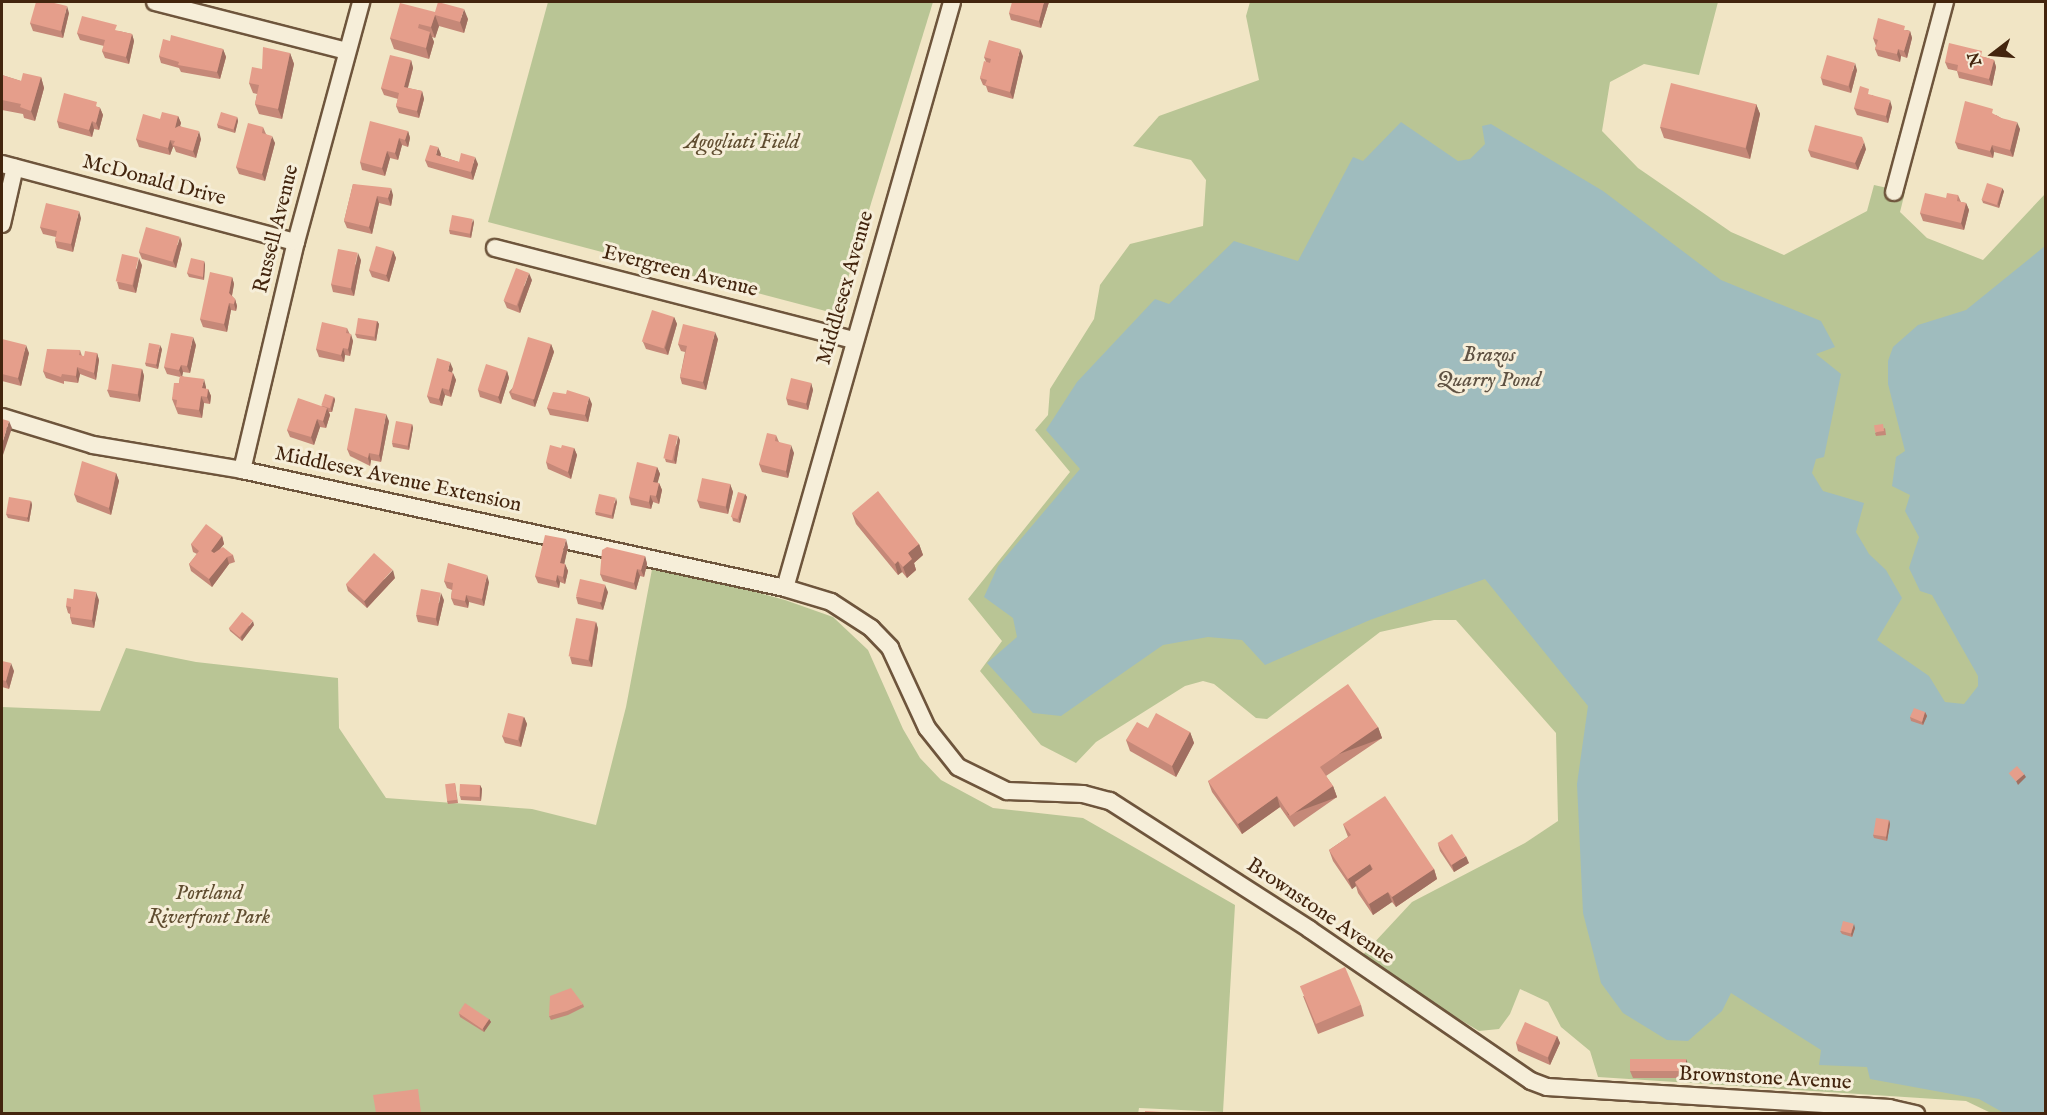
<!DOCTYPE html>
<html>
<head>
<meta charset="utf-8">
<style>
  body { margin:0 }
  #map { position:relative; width:2047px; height:1115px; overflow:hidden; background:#f1e5c5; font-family:"IM FELL English",serif }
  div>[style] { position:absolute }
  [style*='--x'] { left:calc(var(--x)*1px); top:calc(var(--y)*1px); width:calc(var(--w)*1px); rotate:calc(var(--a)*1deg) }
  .green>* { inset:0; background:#b9c595 }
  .water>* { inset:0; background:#9fbcbe }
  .roads { filter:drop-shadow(2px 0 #6e553c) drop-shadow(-2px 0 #6e553c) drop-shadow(0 2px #6e553c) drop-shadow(0 -2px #6e553c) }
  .street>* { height:16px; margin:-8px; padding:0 8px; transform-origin:8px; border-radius:8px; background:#f6eed9 }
  .wall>* { inset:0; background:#c58878 }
  .shaded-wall>* { inset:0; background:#a06f61; transform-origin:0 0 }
  .building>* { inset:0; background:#e59e8b; transform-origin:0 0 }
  span { translate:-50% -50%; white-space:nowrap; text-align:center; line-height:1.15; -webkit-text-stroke:6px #f6eed9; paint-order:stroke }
  .park-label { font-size:21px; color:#604d30; font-style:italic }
  .street-label { font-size:21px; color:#43250e }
  .water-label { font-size:22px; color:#5f5243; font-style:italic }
  .frame { position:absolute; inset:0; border:3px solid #43250e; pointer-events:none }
  .north { position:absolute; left:1963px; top:24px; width:60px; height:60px; -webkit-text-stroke:4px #f6eed9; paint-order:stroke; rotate:254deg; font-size:16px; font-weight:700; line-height:24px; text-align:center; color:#43250e }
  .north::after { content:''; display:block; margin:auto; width:21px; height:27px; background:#43250e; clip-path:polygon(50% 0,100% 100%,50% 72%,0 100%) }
</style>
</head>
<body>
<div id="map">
  <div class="green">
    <i style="clip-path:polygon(548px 2px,933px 2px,837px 314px,488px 222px)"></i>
    <i style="clip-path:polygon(1250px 2px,1718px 2px,1699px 75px,1644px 64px,1610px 82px,1602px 131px,1638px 168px,1731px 232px,1784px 255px,1867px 211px,1874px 185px,1905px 192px,1900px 212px,1927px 238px,1983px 260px,2045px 194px,2045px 1113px,1991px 1113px,1966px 1101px,1598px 1077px,1590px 1051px,1561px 1027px,1548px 1002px,1520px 989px,1510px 1014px,1499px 1029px,1479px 1031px,1359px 959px,1412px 902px,1525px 843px,1558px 821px,1556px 733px,1456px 620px,1434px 620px,1380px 632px,1267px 719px,1256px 718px,1214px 684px,1203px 681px,1185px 686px,1096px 742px,1076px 763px,1041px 745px,980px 671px,1002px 641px,968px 599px,1070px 472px,1035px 430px,1048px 415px,1050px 389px,1094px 319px,1100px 285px,1130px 244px,1203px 226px,1206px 180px,1191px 160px,1133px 146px,1159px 116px,1259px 80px,1246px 16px)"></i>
    <i style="clip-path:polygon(653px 564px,785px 600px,833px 617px,868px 650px,903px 729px,920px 758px,941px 780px,993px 808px,1083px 818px,1235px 905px,1223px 1112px,1139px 1108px,1138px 1114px,2px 1114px,2px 707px,100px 711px,126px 648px,196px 662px,338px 678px,339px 728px,386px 798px,532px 809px,596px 825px,626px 707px)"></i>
  </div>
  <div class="water">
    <i style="clip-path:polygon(1401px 122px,1458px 161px,1470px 159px,1485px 144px,1482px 126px,1491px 124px,1603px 191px,1721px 280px,1821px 321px,1835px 347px,1816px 354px,1841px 374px,1824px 457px,1816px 459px,1812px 473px,1823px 491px,1864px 503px,1856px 532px,1869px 554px,1886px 570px,1902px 598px,1877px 640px,1929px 676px,1945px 702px,1964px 704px,1978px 686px,1978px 676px,1932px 595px,1920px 591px,1909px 568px,1919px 537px,1905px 511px,1910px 495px,1892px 486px,1896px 457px,1905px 451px,1888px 384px,1888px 361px,1893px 347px,1918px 325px,1966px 310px,2045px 246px,2045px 1113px,2004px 1113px,1979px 1099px,1870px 1079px,1867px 1067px,1819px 1065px,1821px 1050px,1731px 993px,1722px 1011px,1688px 1041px,1667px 1040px,1623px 1013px,1601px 983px,1583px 913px,1577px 784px,1588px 706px,1485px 579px,1370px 620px,1265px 665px,1242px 640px,1208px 637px,1163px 645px,1061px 716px,1033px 713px,987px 663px,1017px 637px,1013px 618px,984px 597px,998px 566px,1080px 469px,1046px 430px,1077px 382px,1155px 299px,1169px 304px,1234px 241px,1298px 261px,1353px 157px,1363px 161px)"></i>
  </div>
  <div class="roads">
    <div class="street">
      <i style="--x:155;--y:2;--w:198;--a:14.3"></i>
      <i style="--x:2;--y:164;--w:304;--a:14.9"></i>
      <i style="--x:1894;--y:192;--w:197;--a:-75"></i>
      <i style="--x:2;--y:224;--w:58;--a:-77.2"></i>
      <i style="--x:495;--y:248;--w:371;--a:14.4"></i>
      <i style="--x:2;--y:417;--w:95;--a:17.1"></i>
      <i style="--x:93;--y:445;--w:151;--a:9.5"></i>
      <i style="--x:242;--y:470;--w:556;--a:12.26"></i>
      <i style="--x:785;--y:588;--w:48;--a:16.9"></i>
      <i style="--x:831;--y:602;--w:48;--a:33"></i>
      <i style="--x:871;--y:628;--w:28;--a:46"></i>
      <i style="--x:890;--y:648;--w:88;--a:65.2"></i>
      <i style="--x:927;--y:728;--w:50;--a:51.5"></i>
      <i style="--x:958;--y:767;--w:55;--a:26.1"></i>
      <i style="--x:1007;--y:791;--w:76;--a:2.3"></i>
      <i style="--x:1083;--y:794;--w:28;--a:15"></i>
      <i style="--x:1110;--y:801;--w:237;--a:32.7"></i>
      <i style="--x:1309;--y:929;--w:269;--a:34.4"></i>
      <i style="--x:1531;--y:1081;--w:17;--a:21"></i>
      <i style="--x:1547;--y:1087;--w:343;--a:3.5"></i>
      <i style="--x:1889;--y:1108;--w:28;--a:13"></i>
      <i style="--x:242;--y:470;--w:234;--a:-76.7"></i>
      <i style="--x:296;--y:242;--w:249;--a:-74.8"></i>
      <i style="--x:785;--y:588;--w:609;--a:-74.09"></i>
    </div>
  </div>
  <div class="wall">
    <i style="clip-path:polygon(1049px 2px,1041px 28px,1011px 20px,1009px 13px)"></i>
    <i style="clip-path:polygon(435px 12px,468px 19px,464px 33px,439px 26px,435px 38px,432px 37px,434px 42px,429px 59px,394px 49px,390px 38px)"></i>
    <i style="clip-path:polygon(69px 13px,63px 38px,33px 31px,30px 23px)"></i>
    <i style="clip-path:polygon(1907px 30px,1910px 31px,1912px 38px,1907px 58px,1901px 56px,1900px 62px,1878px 56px,1875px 49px,1876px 46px,1873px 38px)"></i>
    <i style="clip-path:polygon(119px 31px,132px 34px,134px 41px,129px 64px,105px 58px,102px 51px,104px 46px,80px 40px,77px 33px)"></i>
    <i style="clip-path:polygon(170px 41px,223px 49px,226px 57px,220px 79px,181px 72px,179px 68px,161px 63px,159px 56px)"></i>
    <i style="clip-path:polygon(290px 53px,294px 64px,282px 119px,259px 114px,255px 104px,257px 94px,253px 93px,249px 83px)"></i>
    <i style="clip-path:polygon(1023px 56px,1013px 99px,988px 92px,986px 86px,983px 85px,980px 78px,986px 62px,984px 57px)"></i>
    <i style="clip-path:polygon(1984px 57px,1994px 60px,1996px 67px,1992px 86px,1959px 78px,1957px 71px,1948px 69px,1945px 62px)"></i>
    <i style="clip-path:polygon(411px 60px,413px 68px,408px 88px,422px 91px,424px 99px,419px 118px,399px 113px,396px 106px,398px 99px,384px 95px,381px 88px)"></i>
    <i style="clip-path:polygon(1857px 70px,1851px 93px,1823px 85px,1821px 78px)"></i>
    <i style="clip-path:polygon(2px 75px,21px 81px,41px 77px,44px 88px,35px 121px,24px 118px,23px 114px,2px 110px)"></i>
    <i style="clip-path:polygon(1872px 95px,1892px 107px,1888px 123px,1857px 115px,1854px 108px)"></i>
    <i style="clip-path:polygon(1756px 104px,1760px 114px,1750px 159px,1664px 138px,1660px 127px)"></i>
    <i style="clip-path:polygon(99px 107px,100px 108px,103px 115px,99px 130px,94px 129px,92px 137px,59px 128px,57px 121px)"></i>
    <i style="clip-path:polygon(1996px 115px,2020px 129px,2013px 157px,1994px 152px,1993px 158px,1958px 149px,1955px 142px)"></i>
    <i style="clip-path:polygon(178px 116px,181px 123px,180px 126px,201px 139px,196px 158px,176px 152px,174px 147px,173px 147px,170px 155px,139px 147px,136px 139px,160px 119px)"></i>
    <i style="clip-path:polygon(237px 117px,238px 121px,235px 133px,218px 128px,217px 124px)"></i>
    <i style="clip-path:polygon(263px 127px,266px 134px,275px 143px,265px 181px,239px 174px,236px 167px)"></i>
    <i style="clip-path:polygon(408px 131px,410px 138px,408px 147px,402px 145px,398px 160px,390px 158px,385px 176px,362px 170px,360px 162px)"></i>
    <i style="clip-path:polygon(1866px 149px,1858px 170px,1811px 157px,1808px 150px)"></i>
    <i style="clip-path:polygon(441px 154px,440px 156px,459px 162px,478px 164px,473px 180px,428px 167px,425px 160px)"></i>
    <i style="clip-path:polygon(353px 184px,393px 195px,391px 206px,379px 203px,372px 234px,347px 228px,344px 221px)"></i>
    <i style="clip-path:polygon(2004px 191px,1999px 208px,1983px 203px,1982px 200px)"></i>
    <i style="clip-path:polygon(1958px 195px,1961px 202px,1966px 203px,1969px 210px,1964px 230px,1923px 221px,1920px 213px,1946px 198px)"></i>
    <i style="clip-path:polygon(81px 218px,73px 252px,57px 248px,55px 241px,56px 237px,43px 234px,40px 227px)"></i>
    <i style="clip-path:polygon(474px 222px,471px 238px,450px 234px,449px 230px)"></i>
    <i style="clip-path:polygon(182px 244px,176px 268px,142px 259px,139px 252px)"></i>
    <i style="clip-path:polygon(393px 251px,396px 258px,389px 282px,372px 277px,369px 270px)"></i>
    <i style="clip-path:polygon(361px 260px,354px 296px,333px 292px,331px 284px)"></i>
    <i style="clip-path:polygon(204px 261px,205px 265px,204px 280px,189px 277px,187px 273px)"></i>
    <i style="clip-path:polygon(142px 265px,136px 293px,119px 289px,117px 282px)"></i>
    <i style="clip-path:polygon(232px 277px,234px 284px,232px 296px,235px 299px,237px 306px,236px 311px,231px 310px,227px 332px,203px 327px,200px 319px)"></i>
    <i style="clip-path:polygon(532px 280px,520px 313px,507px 308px,504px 301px)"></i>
    <i style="clip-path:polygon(674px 317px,677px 324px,668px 355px,646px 349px,643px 342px)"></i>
    <i style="clip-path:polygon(377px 321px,379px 324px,376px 341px,357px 338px,355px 334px)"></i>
    <i style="clip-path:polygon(347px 328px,353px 341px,350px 356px,345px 355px,344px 362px,319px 357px,316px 349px)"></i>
    <i style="clip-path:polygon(718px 339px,706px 390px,682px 384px,680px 377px,685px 352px,681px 351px,678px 344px)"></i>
    <i style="clip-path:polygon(2px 342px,29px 353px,21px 386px,2px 381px)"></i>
    <i style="clip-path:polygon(551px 344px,554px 352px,535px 407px,512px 399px,509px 392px)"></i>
    <i style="clip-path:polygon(196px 345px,190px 373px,183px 372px,182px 376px,206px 387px,206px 389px,208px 389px,211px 396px,210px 404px,204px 403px,202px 418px,178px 414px,172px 399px,179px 383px,180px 377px,167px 374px,164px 367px)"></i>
    <i style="clip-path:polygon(162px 349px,158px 369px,146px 366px,145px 363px)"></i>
    <i style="clip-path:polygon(80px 350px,82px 356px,84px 356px,97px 353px,99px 360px,96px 380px,80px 374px,78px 383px,64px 381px,64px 384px,46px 378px,43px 371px)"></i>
    <i style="clip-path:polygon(142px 369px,144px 376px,140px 402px,110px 397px,107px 390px)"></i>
    <i style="clip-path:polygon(453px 369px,452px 372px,456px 380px,451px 397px,445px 395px,442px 406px,430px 403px,427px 396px)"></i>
    <i style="clip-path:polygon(507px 371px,509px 378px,501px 404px,480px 397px,478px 390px)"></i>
    <i style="clip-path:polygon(811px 383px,813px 390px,808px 410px,788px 405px,786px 398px)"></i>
    <i style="clip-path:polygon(334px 397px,335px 400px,332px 412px,329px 412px,330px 415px,326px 428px,320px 427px,314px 445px,290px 437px,287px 430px,322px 406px)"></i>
    <i style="clip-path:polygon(592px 404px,588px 422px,550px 415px,547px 408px)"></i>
    <i style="clip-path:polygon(389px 421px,381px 462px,371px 460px,370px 466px,350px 456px,347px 449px)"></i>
    <i style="clip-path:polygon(412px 424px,413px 428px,409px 450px,393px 447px,392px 443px)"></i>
    <i style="clip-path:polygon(1885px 428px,1886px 435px,1876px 436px,1875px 433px)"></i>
    <i style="clip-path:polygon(776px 435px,779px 442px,794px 453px,788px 478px,762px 472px,759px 464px)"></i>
    <i style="clip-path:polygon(680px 440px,676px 464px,666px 462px,665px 459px)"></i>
    <i style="clip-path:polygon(574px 448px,577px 455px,571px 479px,548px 469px,546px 462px)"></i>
    <i style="clip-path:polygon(657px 467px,660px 474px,657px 483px,659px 483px,662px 490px,659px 504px,653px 502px,651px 509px,631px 505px,629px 497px)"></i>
    <i style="clip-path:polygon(116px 473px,119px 481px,111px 515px,77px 502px,74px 494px)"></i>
    <i style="clip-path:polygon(730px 484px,733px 492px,728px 514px,700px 508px,697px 500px)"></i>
    <i style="clip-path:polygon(745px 494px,747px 497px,740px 523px,733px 521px,732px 517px)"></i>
    <i style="clip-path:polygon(31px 501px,32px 505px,29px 522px,8px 518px,6px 514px)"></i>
    <i style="clip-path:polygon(617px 502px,613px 519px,596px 515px,595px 512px)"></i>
    <i style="clip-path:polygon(852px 513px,919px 544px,923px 555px,914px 563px,916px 570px,907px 578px,902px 572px,898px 575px,856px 524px)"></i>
    <i style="clip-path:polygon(222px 536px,224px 544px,220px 549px,233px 555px,235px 562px,229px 564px,212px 587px,191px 571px,189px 564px,197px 554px,193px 552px,191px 544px)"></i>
    <i style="clip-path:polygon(568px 547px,564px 564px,565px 564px,568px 571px,565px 584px,560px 582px,559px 588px,538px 583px,535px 576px)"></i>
    <i style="clip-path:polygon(645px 556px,647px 564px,644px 577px,640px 576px,636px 590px,603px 581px,600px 574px)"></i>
    <i style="clip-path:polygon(395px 578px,367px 608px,348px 591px,346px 584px)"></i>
    <i style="clip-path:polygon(444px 581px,489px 582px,484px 606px,469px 602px,468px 608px,454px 605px,451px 598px,452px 590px,447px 588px)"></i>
    <i style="clip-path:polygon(608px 592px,603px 610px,578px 604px,576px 597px)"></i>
    <i style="clip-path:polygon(73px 599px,99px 600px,94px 628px,72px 624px,70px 617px,70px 614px,68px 613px,66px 606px)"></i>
    <i style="clip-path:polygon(444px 600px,438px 626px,418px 622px,416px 615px)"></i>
    <i style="clip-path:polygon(596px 622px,598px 629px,592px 667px,572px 664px,570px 657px)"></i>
    <i style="clip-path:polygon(254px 625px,242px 641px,230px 631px,229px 628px)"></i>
    <i style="clip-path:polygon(2px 661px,14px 671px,9px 689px,2px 687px)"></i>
    <i style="clip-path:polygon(1925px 712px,1927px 716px,1923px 725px,1911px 721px,1910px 717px)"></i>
    <i style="clip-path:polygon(524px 717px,527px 724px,521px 747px,505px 743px,502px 736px)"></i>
    <i style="clip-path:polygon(1378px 727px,1382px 738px,1326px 776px,1333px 786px,1337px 797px,1294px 827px,1280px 807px,1242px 834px,1212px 792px,1208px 781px)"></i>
    <i style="clip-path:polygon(1148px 728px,1190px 732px,1194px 743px,1176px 777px,1130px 751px,1126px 740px)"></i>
    <i style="clip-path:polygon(455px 783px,458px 803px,448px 804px,447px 801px)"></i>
    <i style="clip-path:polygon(480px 785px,482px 789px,481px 801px,461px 800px,460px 796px)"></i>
    <i style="clip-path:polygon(1889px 820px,1890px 824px,1887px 841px,1874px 838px,1873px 835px)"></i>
    <i style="clip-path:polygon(1343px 824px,1434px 869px,1437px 879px,1396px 907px,1392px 902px,1373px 915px,1358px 893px,1356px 886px,1352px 889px,1333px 861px,1329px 850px,1348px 837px)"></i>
    <i style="clip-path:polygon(1438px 844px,1469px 863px,1454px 872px,1440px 851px)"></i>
    <i style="clip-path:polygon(1855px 928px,1852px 937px,1842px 934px,1840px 931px)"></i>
    <i style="clip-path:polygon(1303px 996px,1361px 1005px,1364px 1016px,1318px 1034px)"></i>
    <i style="clip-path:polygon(583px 1004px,584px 1007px,568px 1015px,551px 1020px,549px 1016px)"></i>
    <i style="clip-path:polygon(459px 1013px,489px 1019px,491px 1022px,484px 1032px,460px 1017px)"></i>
    <i style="clip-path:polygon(1557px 1036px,1560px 1043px,1550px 1065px,1518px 1051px,1516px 1043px)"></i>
    <i style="clip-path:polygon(1689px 1066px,1689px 1078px,1633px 1078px,1630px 1071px)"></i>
  </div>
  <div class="shaded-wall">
    <i style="clip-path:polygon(1044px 2px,1049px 2px,1041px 28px,1039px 21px)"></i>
    <i style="clip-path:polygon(67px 6px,69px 13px,63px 38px,61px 31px)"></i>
    <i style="clip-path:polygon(464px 9px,468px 19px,464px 33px,460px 22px)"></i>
    <i style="clip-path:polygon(435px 15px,439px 26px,435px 38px,431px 27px)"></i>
    <i style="clip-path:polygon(1910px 31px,1912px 38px,1907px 58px,1904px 51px)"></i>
    <i style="clip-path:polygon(430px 32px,434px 42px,429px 59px,426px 48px)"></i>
    <i style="clip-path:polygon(132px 34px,134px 41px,129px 64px,126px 57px)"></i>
    <i style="clip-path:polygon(223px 49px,226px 57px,220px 79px,217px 72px)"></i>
    <i style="clip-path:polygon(1020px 49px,1023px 56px,1013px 99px,1010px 92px)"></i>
    <i style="clip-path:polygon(1898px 49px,1901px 56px,1900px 62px,1897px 54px)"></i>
    <i style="clip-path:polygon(290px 53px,294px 64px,282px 119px,278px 109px)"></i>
    <i style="clip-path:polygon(411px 60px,413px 68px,406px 94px,404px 87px)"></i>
    <i style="clip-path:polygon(1994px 60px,1996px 67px,1992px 86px,1989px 79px)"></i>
    <i style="clip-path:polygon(1855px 63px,1857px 70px,1851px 93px,1849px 86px)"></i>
    <i style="clip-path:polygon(41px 77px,44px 88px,35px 121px,31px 111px)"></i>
    <i style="clip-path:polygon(422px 91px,424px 99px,419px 118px,417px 111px)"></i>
    <i style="clip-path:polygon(1890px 100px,1892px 107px,1888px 123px,1886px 116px)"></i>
    <i style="clip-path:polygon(1756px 104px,1760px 114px,1750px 159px,1746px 148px)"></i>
    <i style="clip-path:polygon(100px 108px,103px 115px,99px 130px,96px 123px)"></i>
    <i style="clip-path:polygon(178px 116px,181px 123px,177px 136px,175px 128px)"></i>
    <i style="clip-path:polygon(237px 117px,238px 121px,235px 133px,234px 129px)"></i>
    <i style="clip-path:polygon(92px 121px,94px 129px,92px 137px,89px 130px)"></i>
    <i style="clip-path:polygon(2017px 122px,2020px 129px,2013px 157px,2010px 150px)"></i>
    <i style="clip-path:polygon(199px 131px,201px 139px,196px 158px,193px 151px)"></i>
    <i style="clip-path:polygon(408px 131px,410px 138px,408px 147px,405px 140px)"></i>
    <i style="clip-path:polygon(272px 136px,275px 143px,265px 181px,262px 174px)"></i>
    <i style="clip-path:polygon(399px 138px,402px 145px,398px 160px,395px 153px)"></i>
    <i style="clip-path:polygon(170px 140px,173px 147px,170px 155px,168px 148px)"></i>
    <i style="clip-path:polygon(1864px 142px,1866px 149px,1858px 170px,1855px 163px)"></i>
    <i style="clip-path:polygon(1992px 145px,1994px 152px,1993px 158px,1990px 151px)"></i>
    <i style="clip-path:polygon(438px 147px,441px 154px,439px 162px,436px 155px)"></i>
    <i style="clip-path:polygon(387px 151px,390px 158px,385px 176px,382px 168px)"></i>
    <i style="clip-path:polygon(475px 157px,478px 164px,473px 180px,471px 172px)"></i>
    <i style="clip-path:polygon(391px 188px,393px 195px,391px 206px,388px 198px)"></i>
    <i style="clip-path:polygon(2002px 188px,2004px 191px,1999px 208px,1998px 204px)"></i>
    <i style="clip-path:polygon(377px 196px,379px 203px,372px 234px,369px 227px)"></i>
    <i style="clip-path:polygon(1966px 203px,1969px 210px,1964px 230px,1961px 223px)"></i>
    <i style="clip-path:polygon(79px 211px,81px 218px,73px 252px,71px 244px)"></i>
    <i style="clip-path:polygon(473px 219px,474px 222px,471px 238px,470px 235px)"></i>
    <i style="clip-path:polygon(180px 237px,182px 244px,176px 268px,173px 261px)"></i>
    <i style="clip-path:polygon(393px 251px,396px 258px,389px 282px,386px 275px)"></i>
    <i style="clip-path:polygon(358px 253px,361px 260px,354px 296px,351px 289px)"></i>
    <i style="clip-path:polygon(139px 258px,142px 265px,136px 293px,133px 286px)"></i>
    <i style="clip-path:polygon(204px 261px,205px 265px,204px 280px,203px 277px)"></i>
    <i style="clip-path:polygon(529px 273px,532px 280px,520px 313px,518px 305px)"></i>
    <i style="clip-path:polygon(232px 277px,234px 284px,231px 300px,229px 293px)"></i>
    <i style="clip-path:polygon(235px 299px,237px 306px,236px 311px,234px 304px)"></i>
    <i style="clip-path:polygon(229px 303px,231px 310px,227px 332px,224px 324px)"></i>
    <i style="clip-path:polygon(674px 317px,677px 324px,668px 355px,665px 348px)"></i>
    <i style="clip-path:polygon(377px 321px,379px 324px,376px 341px,375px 337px)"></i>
    <i style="clip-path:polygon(715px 332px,718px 339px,706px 390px,703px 382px)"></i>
    <i style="clip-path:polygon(351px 334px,353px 341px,350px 356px,348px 349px)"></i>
    <i style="clip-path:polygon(193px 337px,196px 345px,190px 373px,187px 366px)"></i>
    <i style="clip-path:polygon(551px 344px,554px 352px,535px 407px,533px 400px)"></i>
    <i style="clip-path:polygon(26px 345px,29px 353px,21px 386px,18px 378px)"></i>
    <i style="clip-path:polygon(160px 345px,162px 349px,158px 369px,156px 365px)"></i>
    <i style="clip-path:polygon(343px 348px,345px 355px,344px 362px,341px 355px)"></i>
    <i style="clip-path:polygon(97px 353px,99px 360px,96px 380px,94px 373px)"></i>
    <i style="clip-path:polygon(450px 362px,453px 369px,450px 378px,448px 371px)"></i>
    <i style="clip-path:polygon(181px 365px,183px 372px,182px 377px,179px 370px)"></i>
    <i style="clip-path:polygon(77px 367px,80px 374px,78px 383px,76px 376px)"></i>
    <i style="clip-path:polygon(142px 369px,144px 376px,140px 402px,138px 395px)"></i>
    <i style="clip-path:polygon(507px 371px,509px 378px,501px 404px,498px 397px)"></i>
    <i style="clip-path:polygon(453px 373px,456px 380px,451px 397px,449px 390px)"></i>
    <i style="clip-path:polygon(204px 379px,206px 387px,205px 396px,202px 388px)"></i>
    <i style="clip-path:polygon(811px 383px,813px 390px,808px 410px,806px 403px)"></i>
    <i style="clip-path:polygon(442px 388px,445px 395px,442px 406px,439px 399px)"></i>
    <i style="clip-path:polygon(208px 389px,211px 396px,210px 404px,207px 397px)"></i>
    <i style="clip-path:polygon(201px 396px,204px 403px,202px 418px,199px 410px)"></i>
    <i style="clip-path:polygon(334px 397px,335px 400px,332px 412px,331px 409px)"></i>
    <i style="clip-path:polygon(589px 397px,592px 404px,588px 422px,585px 415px)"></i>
    <i style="clip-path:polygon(327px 408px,330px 415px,326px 428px,323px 421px)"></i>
    <i style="clip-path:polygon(386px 414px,389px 421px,381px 462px,379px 455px)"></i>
    <i style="clip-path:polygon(317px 419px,320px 427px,314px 445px,311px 437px)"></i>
    <i style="clip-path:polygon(9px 421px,12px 428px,2px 458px,2px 444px)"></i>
    <i style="clip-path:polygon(412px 424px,413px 428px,409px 450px,408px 446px)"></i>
    <i style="clip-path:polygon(678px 436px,680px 440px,676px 464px,674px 460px)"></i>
    <i style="clip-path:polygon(791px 445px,794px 453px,788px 478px,786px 471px)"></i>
    <i style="clip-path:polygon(574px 448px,577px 455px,571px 479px,568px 472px)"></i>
    <i style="clip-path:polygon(369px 453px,371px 460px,370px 466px,368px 458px)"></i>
    <i style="clip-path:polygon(657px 467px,660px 474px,656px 489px,653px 482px)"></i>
    <i style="clip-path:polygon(116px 473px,119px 481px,111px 515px,109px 508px)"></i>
    <i style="clip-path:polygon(659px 483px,662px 490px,659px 504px,656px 496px)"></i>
    <i style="clip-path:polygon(730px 484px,733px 492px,728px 514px,726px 507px)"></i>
    <i style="clip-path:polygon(745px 494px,747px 497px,740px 523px,739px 519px)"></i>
    <i style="clip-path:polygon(650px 495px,653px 502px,651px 509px,649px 502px)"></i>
    <i style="clip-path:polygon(616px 498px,617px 502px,613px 519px,612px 515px)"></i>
    <i style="clip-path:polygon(31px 501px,32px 505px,29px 522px,27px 518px)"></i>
    <i style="clip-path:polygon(222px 536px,224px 544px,213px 558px,211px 551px)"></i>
    <i style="clip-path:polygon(566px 539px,568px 547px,563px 570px,560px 563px)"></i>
    <i style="clip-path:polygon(919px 544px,923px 555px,914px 563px,916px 570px,907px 578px,903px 567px,908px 553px)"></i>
    <i style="clip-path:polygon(645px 556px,647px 564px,644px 577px,641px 570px)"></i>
    <i style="clip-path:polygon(227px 557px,229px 564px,212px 587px,209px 579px)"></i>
    <i style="clip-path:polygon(898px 561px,902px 572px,898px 575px,895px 564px)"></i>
    <i style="clip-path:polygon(565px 564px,568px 571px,565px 584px,563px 577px)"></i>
    <i style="clip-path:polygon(637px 569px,640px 576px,636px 590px,634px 583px)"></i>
    <i style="clip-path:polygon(393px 570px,395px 578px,367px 608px,364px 601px)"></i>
    <i style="clip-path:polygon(487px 575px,489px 582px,484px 606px,482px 599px)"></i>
    <i style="clip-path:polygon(557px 575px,560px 582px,559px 588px,556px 581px)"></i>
    <i style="clip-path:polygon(605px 585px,608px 592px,603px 610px,600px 603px)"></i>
    <i style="clip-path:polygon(96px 592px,99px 600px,94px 628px,92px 620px)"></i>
    <i style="clip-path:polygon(441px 593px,444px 600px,438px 626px,436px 619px)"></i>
    <i style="clip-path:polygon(466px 595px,469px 602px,468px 608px,465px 601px)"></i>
    <i style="clip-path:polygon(253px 621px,254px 625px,242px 641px,241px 637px)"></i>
    <i style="clip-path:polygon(596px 622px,598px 629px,592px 667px,589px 660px)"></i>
    <i style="clip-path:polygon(11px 663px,14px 671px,9px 689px,6px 681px)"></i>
    <i style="clip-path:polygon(1925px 712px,1927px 716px,1923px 725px,1922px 722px)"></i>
    <i style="clip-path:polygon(524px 717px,527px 724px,521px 747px,519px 740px)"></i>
    <i style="left:1378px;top:727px;width:12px;height:70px;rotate:70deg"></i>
    <i style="clip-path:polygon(1190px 732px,1194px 743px,1176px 777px,1172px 766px)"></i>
    <i style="clip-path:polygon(2024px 774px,2026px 777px,2018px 785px,2016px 781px)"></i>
    <i style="clip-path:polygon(480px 785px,482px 789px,481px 801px,480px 797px)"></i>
    <i style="left:1333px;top:786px;width:12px;height:52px;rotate:70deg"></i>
    <i style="clip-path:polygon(1277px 796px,1280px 807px,1242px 834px,1238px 824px)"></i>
    <i style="clip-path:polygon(1889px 820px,1890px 824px,1887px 841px,1886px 837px)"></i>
    <i style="clip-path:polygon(1466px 856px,1469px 863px,1454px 872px,1452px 865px)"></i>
    <i style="clip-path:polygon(1370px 864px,1374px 875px,1355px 882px,1356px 886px,1352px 889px,1348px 879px)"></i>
    <i style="clip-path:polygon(1434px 869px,1437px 879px,1396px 907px,1392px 897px)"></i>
    <i style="clip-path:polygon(1388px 892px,1392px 902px,1373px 915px,1369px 904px)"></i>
    <i style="clip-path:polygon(1854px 924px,1855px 928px,1852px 937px,1851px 934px)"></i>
    <i style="clip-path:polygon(489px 1019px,491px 1022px,484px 1032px,483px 1028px)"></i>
    <i style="clip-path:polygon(1557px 1036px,1560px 1043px,1550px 1065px,1548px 1058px)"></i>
    <i style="clip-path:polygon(1686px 1059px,1689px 1066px,1689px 1078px,1686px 1071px)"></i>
  </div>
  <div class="building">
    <i style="clip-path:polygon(36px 2px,50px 2px,67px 6px,61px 31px,30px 23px)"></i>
    <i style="clip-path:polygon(438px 2px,464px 9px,460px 22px,435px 15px,431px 27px,419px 24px,418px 28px,430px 32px,426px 48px,390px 38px,400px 3px,435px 12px)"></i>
    <i style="clip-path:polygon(1012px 2px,1044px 2px,1039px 21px,1009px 13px)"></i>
    <i style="clip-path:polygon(82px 16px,117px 25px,115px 30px,132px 34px,126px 57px,102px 51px,105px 40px,77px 33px)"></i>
    <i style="clip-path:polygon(1878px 18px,1905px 26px,1904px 30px,1910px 31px,1904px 51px,1898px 49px,1897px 54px,1875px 49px,1878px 40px,1873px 38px)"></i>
    <i style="clip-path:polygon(171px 35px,223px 49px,217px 72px,178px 65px,179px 62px,159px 56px,163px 39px,170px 41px)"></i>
    <i style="clip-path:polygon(989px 40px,1020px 49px,1010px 92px,985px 85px,987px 80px,980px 78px,984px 61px,990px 63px,991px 59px,984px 57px)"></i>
    <i style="clip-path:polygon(1949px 43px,1982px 51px,1981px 56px,1994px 60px,1989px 79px,1957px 71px,1958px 65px,1945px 62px)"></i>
    <i style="clip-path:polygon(263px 47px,290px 53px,278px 109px,255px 104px,259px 85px,249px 83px,252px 67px,262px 69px)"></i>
    <i style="clip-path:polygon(390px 55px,411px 60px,404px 87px,422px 91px,417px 111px,396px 106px,399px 93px,381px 88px)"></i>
    <i style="left:1827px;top:55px;width:29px;height:24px;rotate:16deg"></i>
    <i style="clip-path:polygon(23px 73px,41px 77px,31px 111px,20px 107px,21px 104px,2px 100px,2px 75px,21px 81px)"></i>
    <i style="left:1671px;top:83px;width:88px;height:45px;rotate:14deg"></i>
    <i style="clip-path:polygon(1860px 86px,1869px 89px,1868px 94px,1890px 100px,1886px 116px,1854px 108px)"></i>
    <i style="clip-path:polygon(64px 93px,97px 102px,96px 106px,100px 108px,96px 123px,92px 121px,89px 130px,57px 121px)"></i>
    <i style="clip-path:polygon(1965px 101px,1993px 109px,1992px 113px,2001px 118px,2017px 122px,2010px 150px,1992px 145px,1990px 151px,1955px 142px)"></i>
    <i style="clip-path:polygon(162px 112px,178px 116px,175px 128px,179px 126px,199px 131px,193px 151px,173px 145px,175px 141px,170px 140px,168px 148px,136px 139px,143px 114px,160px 119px)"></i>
    <i style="left:221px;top:112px;width:17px;height:13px;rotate:17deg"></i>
    <i style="clip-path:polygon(370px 121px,408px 131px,405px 140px,399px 138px,395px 153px,387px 151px,382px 168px,360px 162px)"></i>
    <i style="clip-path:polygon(248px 123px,263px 127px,262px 133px,272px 136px,262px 174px,236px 167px)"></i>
    <i style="clip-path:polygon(1815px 125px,1862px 137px,1864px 142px,1855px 163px,1808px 150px)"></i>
    <i style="clip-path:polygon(430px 145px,438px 147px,436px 155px,459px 162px,461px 153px,475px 157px,471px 172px,425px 160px)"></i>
    <i style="left:1987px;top:183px;width:16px;height:18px;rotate:18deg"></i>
    <i style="clip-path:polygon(353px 184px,391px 188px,388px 198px,377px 196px,369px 227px,344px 221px)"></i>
    <i style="clip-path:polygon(1925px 193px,1946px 198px,1947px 193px,1958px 195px,1957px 201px,1966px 203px,1961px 223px,1920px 213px)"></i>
    <i style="clip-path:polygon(46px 203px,79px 211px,71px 244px,55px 241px,57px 231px,40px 227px)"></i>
    <i style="left:452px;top:215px;width:21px;height:15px;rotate:11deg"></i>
    <i style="left:146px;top:227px;width:35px;height:26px;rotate:16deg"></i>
    <i style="left:376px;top:246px;width:18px;height:25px;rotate:16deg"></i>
    <i style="left:338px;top:249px;width:20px;height:36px;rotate:11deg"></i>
    <i style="left:122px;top:254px;width:17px;height:28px;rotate:13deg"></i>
    <i style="clip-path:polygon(191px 258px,204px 261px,203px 277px,187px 273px)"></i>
    <i style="left:516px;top:268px;width:14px;height:35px;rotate:21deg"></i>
    <i style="clip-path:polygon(210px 272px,232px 277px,229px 293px,235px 299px,234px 304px,229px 303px,224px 324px,200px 319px)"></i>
    <i style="left:652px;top:310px;width:23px;height:33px;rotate:18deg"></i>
    <i style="left:358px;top:318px;width:19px;height:16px;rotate:9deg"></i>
    <i style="clip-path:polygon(322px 322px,347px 328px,346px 333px,351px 334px,348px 349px,343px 348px,341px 355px,316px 349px)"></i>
    <i style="clip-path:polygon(683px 324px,715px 332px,703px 382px,680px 377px,687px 346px,678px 344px)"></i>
    <i style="clip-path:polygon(171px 333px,193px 337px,187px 366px,181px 365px,179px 370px,164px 367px)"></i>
    <i style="left:528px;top:337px;width:24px;height:58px;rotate:17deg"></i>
    <i style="clip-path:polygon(2px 339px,26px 345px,18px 378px,2px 374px)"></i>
    <i style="left:149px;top:343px;width:11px;height:20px;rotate:10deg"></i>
    <i style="clip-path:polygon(47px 349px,80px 350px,79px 355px,84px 356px,85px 351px,97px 353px,94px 373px,77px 367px,76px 376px,62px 374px,61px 377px,43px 371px)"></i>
    <i style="clip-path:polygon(437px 358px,450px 362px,448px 371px,453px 373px,449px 390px,442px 388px,439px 399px,427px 396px)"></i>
    <i style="left:112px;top:364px;width:30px;height:26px;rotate:9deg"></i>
    <i style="left:486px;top:364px;width:22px;height:27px;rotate:18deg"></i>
    <i style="clip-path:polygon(180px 376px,204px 379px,202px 388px,208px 389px,207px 397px,201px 396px,199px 410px,176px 407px,177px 400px,172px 399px,174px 383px,179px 383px)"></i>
    <i style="left:791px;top:378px;width:21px;height:21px;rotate:14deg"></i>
    <i style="clip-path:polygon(567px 390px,589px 397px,585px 415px,547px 408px,553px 392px,566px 394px)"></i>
    <i style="left:325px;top:394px;width:9px;height:12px;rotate:18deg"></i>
    <i style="clip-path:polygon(298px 398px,327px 408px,323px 421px,317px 419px,311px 437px,287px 430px)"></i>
    <i style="clip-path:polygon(355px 408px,386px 414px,379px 455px,369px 453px,368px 458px,347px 449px)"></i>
    <i style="clip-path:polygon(2px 419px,9px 421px,2px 444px)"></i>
    <i style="left:396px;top:421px;width:16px;height:22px;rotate:11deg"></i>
    <i style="left:1883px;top:424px;width:7px;height:9px;rotate:82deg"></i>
    <i style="clip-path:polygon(767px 433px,776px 435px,775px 441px,791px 445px,786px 471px,759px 464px)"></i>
    <i style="left:669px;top:434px;width:9px;height:25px;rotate:13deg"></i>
    <i style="clip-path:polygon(550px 445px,561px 448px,562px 445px,574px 448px,568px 472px,546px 462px)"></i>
    <i style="clip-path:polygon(82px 461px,116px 473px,109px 508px,74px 494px)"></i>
    <i style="clip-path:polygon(637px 462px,657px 467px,653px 482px,659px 483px,656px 496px,650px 495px,649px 502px,629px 497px)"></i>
    <i style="left:702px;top:478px;width:29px;height:23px;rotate:12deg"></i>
    <i style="clip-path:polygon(878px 491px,919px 544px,908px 553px,912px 559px,903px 567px,898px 561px,895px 564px,852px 513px)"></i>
    <i style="left:738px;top:492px;width:7px;height:26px;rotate:16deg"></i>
    <i style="left:599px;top:494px;width:17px;height:18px;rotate:13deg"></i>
    <i style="left:9px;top:497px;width:22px;height:17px;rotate:10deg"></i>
    <i style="clip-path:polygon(206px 524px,222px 536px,211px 551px,214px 553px,223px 547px,233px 555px,227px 557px,209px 579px,189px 564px,199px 551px,191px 544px)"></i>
    <i style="clip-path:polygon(545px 535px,566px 539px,560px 563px,565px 564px,563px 577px,557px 575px,556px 581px,535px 576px)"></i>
    <i style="clip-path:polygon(607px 547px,645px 556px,641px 570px,637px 569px,634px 583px,600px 574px,602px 550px)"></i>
    <i style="left:374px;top:553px;width:25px;height:42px;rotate:42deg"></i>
    <i style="clip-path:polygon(448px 563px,487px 575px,482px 599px,466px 595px,465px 601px,451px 598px,453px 583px,444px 581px)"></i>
    <i style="left:580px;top:579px;width:26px;height:18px;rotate:13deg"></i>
    <i style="clip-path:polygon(74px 589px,96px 592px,92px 620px,70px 617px,71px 607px,66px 606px,67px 598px,73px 599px)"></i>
    <i style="left:421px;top:589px;width:20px;height:26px;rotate:11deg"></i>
    <i style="left:242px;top:612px;width:14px;height:21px;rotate:39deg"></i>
    <i style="left:576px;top:618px;width:20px;height:39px;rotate:11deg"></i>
    <i style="clip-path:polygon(2px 661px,11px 663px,6px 681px,2px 680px)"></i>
    <i style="clip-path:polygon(1348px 684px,1378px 727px,1320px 767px,1333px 786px,1290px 816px,1277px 796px,1238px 824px,1208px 781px)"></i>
    <i style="clip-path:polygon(1914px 708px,1925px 712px,1922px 722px,1910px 717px)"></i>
    <i style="left:508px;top:713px;width:16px;height:24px;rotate:14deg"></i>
    <i style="clip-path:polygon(1156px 713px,1190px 732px,1172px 766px,1126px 740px,1137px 722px,1148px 728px)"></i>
    <i style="left:2017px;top:766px;width:11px;height:11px;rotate:49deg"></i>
    <i style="left:455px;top:783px;width:17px;height:10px;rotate:83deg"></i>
    <i style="left:460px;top:784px;width:20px;height:12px;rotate:3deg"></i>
    <i style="clip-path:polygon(1385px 796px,1434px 869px,1392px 897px,1388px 892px,1369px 904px,1355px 882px,1373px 869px,1370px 864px,1348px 879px,1329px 850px,1351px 835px,1343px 824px)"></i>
    <i style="left:1876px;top:818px;width:13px;height:17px;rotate:9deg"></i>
    <i style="left:1452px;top:834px;width:26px;height:17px;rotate:58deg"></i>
    <i style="left:1843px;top:921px;width:11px;height:10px;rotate:15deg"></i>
    <i style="left:1345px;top:967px;width:41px;height:49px;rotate:67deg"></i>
    <i style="clip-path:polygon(571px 988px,583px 1004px,567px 1011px,549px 1016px,550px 996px)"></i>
    <i style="left:465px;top:1003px;width:29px;height:12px;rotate:34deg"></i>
    <i style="left:1525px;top:1022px;width:35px;height:23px;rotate:24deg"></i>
    <i style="left:1630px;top:1059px;width:56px;height:12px"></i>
    <i style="clip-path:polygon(418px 1089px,421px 1113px,376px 1113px,373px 1095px)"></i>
    <i style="clip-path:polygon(1145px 1111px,1179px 1113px,1145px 1113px)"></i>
  </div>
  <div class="park-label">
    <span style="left:742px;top:143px">Agogliati Field</span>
    <span style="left:209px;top:906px">Portland<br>Riverfront Park</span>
  </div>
  <div class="street-label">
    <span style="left:154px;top:181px;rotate:15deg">McDonald Drive</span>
    <span style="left:277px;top:229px;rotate:-76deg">Russell Avenue</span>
    <span style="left:680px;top:272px;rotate:14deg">Evergreen Avenue</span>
    <span style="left:846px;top:288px;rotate:-74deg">Middlesex Avenue</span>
    <span style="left:398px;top:480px;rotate:12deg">Middlesex Avenue Extension</span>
    <span style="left:1320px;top:912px;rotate:34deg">Brownstone Avenue</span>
    <span style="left:1765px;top:1079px;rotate:3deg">Brownstone Avenue</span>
  </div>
  <div class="water-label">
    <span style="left:1489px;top:368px">Brazos<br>Quarry Pond</span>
  </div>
  <div class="frame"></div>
  <div class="north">N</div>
</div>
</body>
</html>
